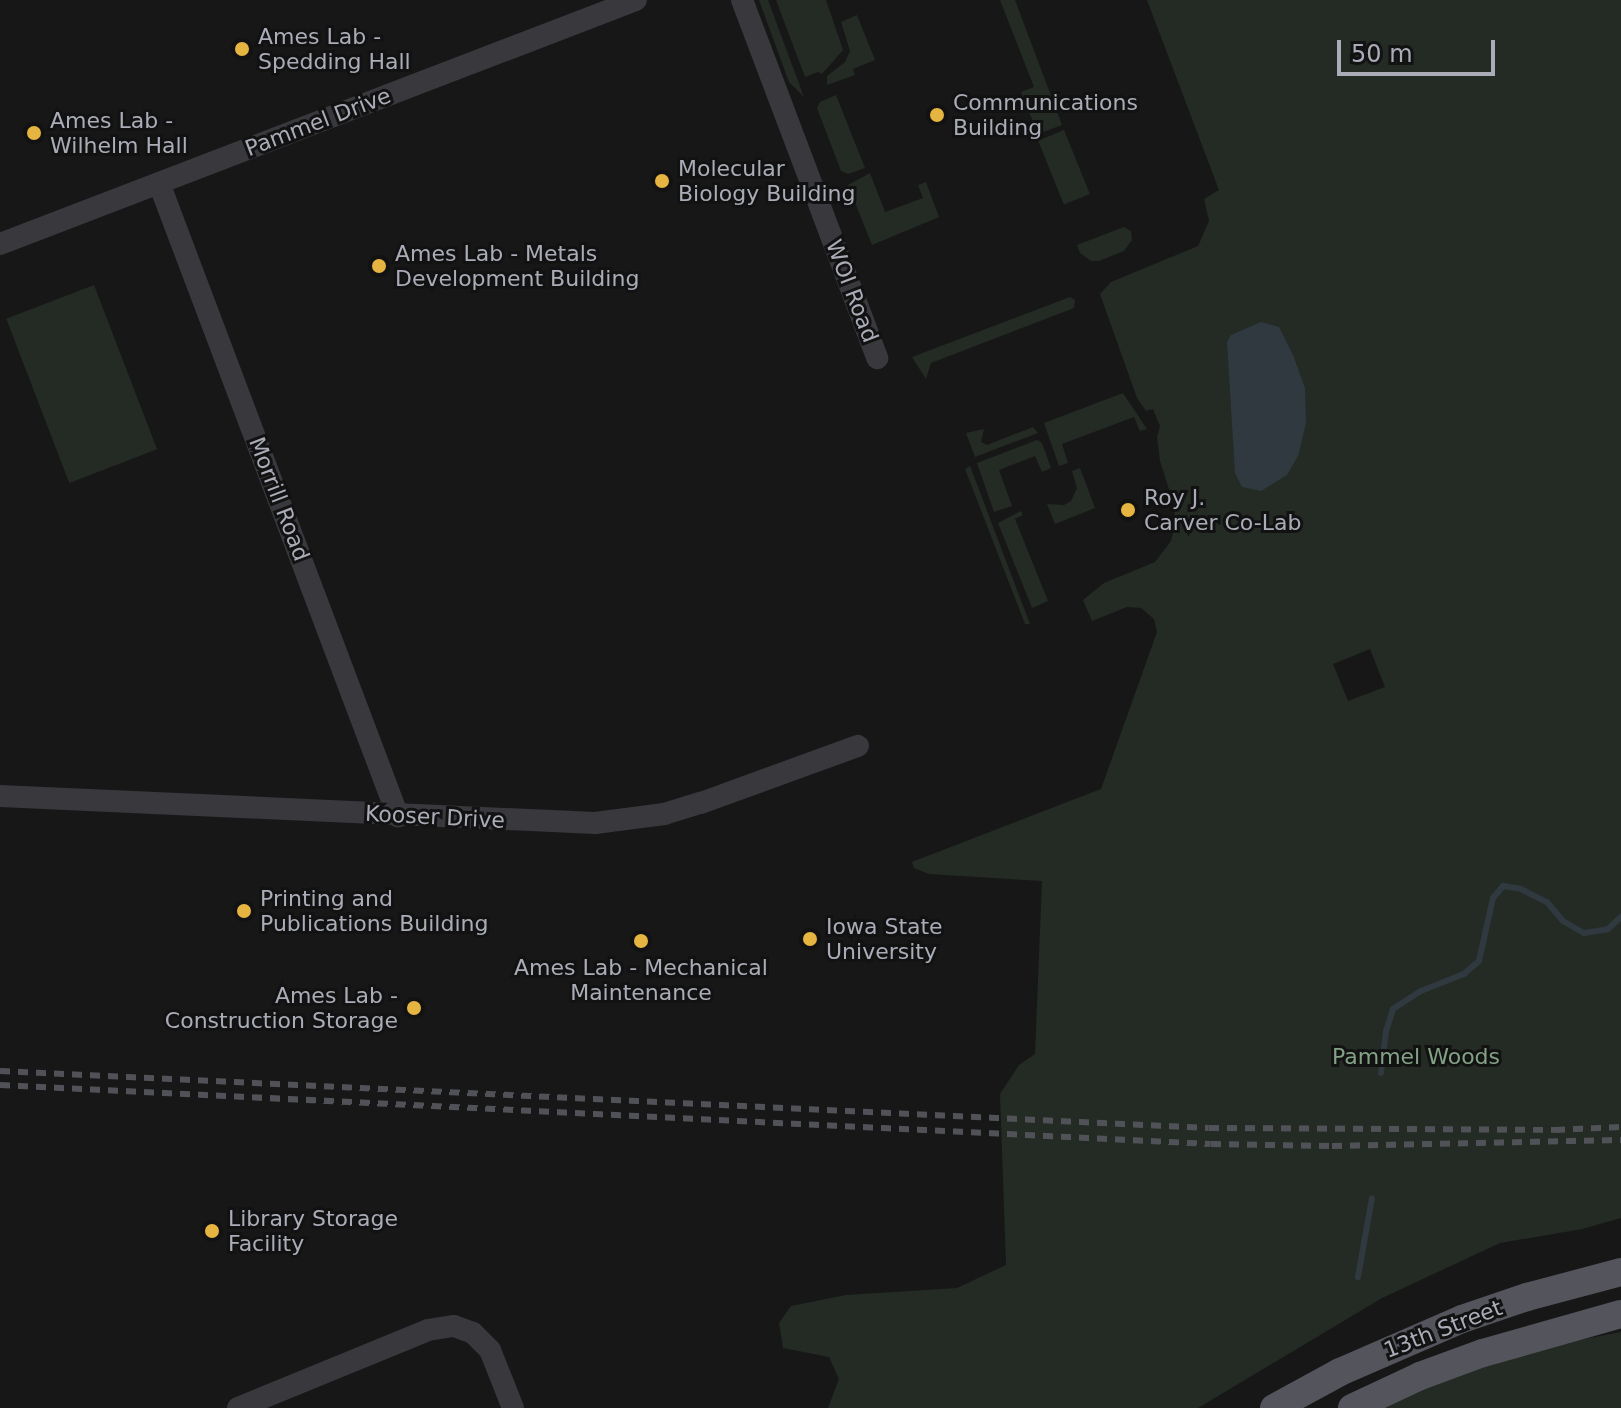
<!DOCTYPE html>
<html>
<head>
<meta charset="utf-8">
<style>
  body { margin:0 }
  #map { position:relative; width:1621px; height:1408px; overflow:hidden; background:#171718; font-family:"DejaVu Sans",sans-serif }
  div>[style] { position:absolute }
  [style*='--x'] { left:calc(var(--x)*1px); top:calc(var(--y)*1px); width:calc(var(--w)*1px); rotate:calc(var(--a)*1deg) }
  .green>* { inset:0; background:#232b24; transform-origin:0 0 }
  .water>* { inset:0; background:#303940 }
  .stream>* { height:6px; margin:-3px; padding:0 3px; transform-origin:3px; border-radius:3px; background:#303940 }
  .minor>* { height:22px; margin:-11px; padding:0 11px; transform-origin:11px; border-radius:11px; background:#38383d }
  .major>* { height:28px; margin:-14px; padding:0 14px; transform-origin:14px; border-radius:14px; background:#54555c }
  .rail>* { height:6px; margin-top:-3px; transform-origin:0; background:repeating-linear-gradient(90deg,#515258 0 10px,transparent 0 18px) }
  .dots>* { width:22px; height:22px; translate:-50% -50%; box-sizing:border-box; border:4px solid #121213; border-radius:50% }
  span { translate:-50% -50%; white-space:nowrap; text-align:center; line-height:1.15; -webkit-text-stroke:6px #121213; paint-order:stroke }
  .poi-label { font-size:22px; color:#aaadb7 }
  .left { translate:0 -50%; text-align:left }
  .right { translate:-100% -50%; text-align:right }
  .street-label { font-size:22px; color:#aaadb7 }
  .park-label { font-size:22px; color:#82a185 }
  .scale { position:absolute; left:1337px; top:40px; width:158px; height:36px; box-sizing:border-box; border:4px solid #aaadb7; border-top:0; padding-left:10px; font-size:24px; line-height:28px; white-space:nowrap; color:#aaadb7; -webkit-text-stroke:6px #121213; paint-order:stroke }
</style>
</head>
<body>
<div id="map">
  <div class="green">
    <i style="clip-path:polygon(759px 0,768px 0,804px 97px,789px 82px)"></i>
    <i style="clip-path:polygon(776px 0,826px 0,843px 50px,822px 74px,818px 72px,805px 77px)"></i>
    <i style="clip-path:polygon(1000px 0,1015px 0,1062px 125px,1038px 134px,1021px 92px,1034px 87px)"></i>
    <i style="clip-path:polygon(evenodd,1147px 0,1621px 0,1621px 1218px,1582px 1229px,1500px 1243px,1382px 1298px,1198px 1408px,828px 1408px,839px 1379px,829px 1357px,783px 1348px,779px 1323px,791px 1306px,846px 1295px,957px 1288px,1006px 1265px,1000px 1094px,1019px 1065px,1035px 1054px,1042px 881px,929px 874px,914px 868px,912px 862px,1101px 789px,1157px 632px,1154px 619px,1141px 608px,1127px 607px,1092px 621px,1083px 600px,1104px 583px,1155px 562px,1171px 541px,1175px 524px,1174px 505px,1160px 461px,1157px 437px,1160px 426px,1153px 409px,1146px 411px,1137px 398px,1100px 294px,1111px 282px,1198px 246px,1209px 221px,1204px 199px,1219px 190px,1147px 0,1370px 649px,1385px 687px,1348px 701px,1333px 664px,1370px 649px)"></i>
    <i style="clip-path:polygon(857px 15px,875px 60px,853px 69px,855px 75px,827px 85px,827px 76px,845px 62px,850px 51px,841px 22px)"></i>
    <i style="clip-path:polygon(836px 95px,865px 168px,848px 174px,841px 171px,817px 108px,820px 102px)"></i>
    <i style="left:1064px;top:130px;width:69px;height:28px;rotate:68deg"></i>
    <i style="clip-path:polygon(870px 173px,885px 212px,923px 198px,918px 185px,926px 182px,939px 217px,872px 245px,848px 185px)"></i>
    <i style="clip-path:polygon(1124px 227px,1131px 231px,1132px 240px,1124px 251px,1099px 261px,1091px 261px,1080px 253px,1077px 245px)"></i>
    <i style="left:94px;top:285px;width:176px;height:94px;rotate:69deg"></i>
    <i style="clip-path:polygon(1070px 297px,1075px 300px,1074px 308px,931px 363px,926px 379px,912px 357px)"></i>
    <i style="clip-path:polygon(1123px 393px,1147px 429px,1140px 431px,1134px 417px,1062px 444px,1068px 463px,1059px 466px,1044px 423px)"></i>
    <i style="clip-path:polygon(1033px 427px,1038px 433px,975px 457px,966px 433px,984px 429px,981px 442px,987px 445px)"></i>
    <i style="clip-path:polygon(1037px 440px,1042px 443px,1051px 468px,1042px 472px,1035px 456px,999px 470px,1012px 506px,994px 512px,977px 463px)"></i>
    <i style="clip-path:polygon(970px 466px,1030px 624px,1025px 624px,965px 469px)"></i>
    <i style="clip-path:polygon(1080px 468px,1095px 508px,1055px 524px,1047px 504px,1064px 505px,1071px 501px,1077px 488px,1072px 471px)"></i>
    <i style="clip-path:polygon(1021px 511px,1023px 515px,1015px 519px,1048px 601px,1032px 608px,998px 523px)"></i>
    <i style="clip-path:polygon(1621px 1332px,1621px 1408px,1382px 1408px,1416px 1391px,1527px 1350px)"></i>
  </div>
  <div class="water">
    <i style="clip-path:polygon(1261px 322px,1279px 327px,1293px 355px,1305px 388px,1306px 423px,1298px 456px,1287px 475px,1261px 491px,1242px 487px,1235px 473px,1227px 342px,1231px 335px)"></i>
  </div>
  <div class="stream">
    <i style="--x:1381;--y:1073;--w:42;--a:-83.2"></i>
    <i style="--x:1386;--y:1031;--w:23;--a:-72"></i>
    <i style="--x:1393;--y:1009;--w:33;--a:-33"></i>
    <i style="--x:1421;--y:991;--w:46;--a:-21.6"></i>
    <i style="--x:1464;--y:974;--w:20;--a:-41"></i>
    <i style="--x:1479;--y:961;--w:65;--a:-77.5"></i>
    <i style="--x:1493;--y:898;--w:16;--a:-50"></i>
    <i style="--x:1503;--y:886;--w:18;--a:9"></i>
    <i style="--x:1521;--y:889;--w:29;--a:27"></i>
    <i style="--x:1547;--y:902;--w:25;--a:50"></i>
    <i style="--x:1563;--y:921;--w:24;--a:30"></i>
    <i style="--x:1584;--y:933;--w:24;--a:-9"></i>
    <i style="--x:1608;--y:929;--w:18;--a:-43"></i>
    <i style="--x:1358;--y:1277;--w:80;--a:-80"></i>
  </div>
  <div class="minor">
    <i style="--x:742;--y:0;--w:383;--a:69.3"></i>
    <i style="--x:159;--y:183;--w:677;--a:69.32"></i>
    <i style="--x:0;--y:244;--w:681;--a:-20.99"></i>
    <i style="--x:0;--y:796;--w:596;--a:2.6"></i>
    <i style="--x:595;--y:823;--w:70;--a:-7.4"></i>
    <i style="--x:664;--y:814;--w:39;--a:-17"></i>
    <i style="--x:701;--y:803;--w:167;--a:-20"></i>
    <i style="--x:238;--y:1408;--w:205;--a:-22.3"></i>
    <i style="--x:428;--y:1330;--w:26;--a:-9"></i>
    <i style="--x:454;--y:1326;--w:20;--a:20"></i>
    <i style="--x:473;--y:1333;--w:24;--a:45"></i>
    <i style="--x:490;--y:1350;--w:62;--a:68.4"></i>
  </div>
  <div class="major">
    <i style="--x:1274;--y:1408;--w:75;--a:-28.6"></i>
    <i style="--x:1340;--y:1372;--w:133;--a:-23.5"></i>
    <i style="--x:1462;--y:1319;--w:69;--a:-18.7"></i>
    <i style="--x:1527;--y:1297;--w:97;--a:-14.9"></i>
    <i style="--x:1352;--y:1408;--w:75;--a:-25.2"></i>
    <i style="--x:1420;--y:1376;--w:67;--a:-20.1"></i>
    <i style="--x:1483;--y:1353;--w:143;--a:-15.8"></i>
  </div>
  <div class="rail">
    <i style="--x:0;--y:1071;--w:1210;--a:2.7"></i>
    <i style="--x:1209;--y:1128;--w:346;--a:0.3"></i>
    <i style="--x:1555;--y:1130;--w:66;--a:-2.6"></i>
    <i style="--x:0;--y:1085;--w:1212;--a:2.79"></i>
    <i style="--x:1211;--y:1144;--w:121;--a:0.9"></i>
    <i style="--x:1332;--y:1146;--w:289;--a:-1.2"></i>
  </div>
  <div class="dots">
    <i style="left:242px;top:49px;background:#e6b541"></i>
    <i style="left:937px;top:115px;background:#e6b541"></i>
    <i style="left:34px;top:133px;background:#e6b541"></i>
    <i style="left:662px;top:181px;background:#e6b541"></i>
    <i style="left:379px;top:266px;background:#e6b541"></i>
    <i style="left:1128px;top:510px;background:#e6b541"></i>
    <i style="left:244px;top:911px;background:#e6b541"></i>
    <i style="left:810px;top:939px;background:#e6b541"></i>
    <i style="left:641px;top:941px;background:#e6b541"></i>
    <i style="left:414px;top:1008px;background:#e6b541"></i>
    <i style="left:212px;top:1231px;background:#e6b541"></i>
  </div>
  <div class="poi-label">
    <span class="left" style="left:258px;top:49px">Ames Lab -<br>Spedding Hall</span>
    <span class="left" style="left:953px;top:115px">Communications<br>Building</span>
    <span class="left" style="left:50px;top:133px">Ames Lab -<br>Wilhelm Hall</span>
    <span class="left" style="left:678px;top:181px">Molecular<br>Biology Building</span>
    <span class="left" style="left:395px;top:266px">Ames Lab - Metals<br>Development Building</span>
    <span class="left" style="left:1144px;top:510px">Roy J.<br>Carver Co-Lab</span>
    <span class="left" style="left:260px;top:911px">Printing and<br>Publications Building</span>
    <span class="left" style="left:826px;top:939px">Iowa State<br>University</span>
    <span style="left:641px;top:980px">Ames Lab - Mechanical<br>Maintenance</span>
    <span class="right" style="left:398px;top:1008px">Ames Lab -<br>Construction Storage</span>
    <span class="left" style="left:228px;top:1231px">Library Storage<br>Facility</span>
  </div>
  <div class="street-label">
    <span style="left:318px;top:122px;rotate:-21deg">Pammel Drive</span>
    <span style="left:852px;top:291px;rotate:69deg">WOI Road</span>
    <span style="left:279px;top:499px;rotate:69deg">Morrill Road</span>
    <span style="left:435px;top:817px;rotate:3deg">Kooser Drive</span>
    <span style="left:1443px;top:1329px;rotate:-21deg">13th Street</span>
  </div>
  <div class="park-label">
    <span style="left:1416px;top:1057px">Pammel Woods</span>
  </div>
  <div class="scale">50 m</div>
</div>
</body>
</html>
